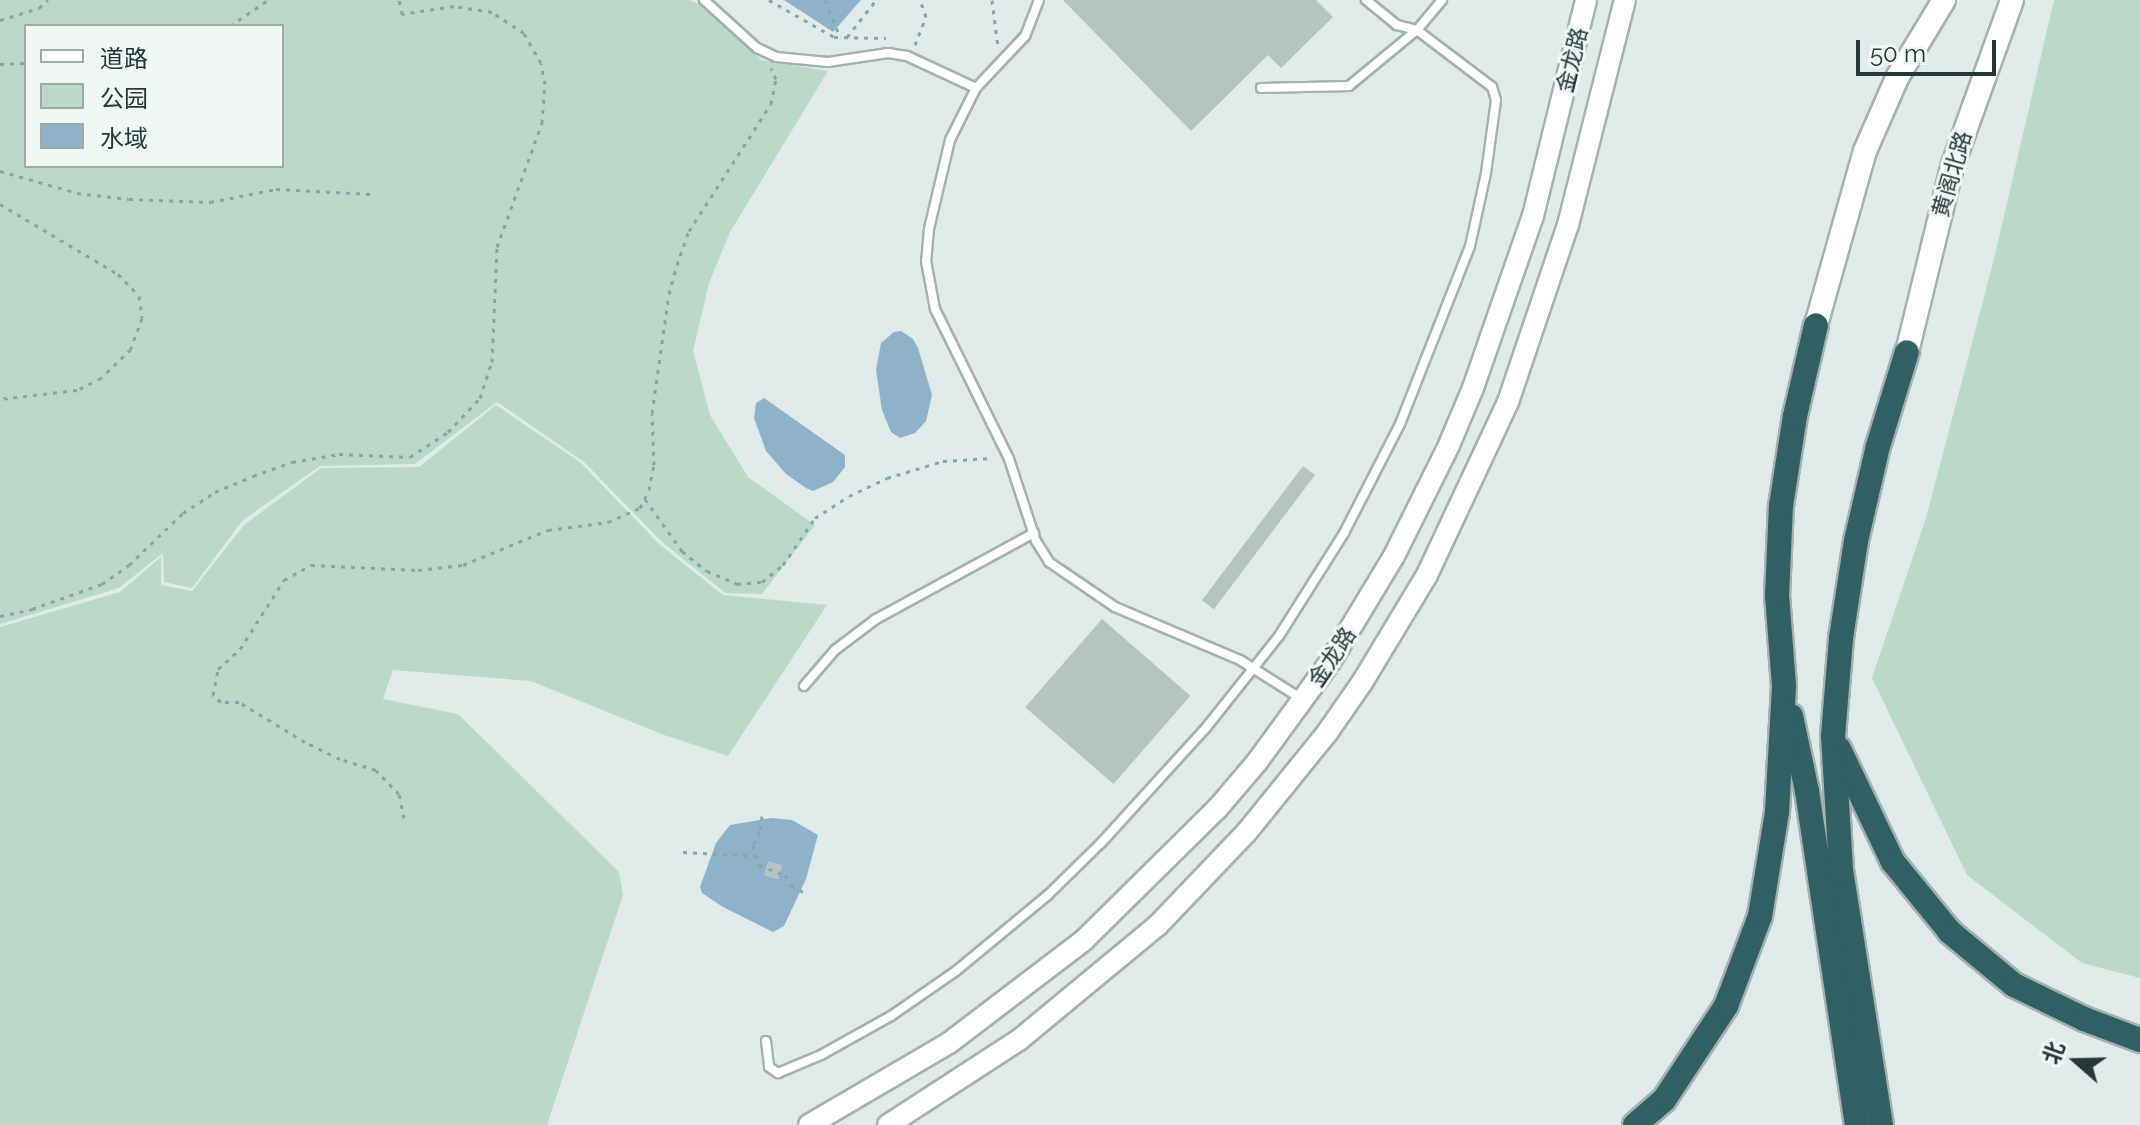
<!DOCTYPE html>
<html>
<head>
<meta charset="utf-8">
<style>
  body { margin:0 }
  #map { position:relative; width:2140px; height:1125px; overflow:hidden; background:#e0eae8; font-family:Raleway,"Noto Sans SC",sans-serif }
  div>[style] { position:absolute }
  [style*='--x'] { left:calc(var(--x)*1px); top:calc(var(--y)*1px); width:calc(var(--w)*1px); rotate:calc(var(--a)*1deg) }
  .green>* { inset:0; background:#bbd9ca }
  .water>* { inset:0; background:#8db2ca }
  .building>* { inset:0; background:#b6c4c1; transform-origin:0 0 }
  .path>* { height:3px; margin-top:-1.5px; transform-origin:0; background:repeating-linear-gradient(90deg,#84aaa7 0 4px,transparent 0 10px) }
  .roads { filter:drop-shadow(2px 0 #a4b1af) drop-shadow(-2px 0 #a4b1af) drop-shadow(0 2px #a4b1af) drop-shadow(0 -2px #a4b1af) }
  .service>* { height:8px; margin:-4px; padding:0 4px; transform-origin:4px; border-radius:4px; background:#fff }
  .tertiary>* { height:20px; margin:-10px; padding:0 10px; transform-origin:10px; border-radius:10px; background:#fff }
  .secondary>* { height:22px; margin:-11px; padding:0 11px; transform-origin:11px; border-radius:11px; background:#fff }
  .motorway>* { height:24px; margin:-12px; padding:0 12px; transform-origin:12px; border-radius:12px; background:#316062 }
  span { translate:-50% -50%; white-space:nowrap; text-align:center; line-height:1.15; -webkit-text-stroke:6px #f0f7f5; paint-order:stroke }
  .street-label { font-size:22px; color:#233837 }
  .legend { position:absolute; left:24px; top:24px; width:260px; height:144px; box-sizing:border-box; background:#f0f7f5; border:2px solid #9eaba9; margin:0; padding:10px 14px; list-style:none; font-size:24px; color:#233837 }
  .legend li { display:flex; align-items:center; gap:16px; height:40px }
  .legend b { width:40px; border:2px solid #9eaba9 }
  .north { position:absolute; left:2036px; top:1021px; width:80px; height:80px; -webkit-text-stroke:6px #f0f7f5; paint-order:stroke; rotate:290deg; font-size:22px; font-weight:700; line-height:32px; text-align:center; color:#233837 }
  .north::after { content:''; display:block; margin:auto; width:28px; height:36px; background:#233837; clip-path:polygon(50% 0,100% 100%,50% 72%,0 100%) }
  .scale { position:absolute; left:1856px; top:40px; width:140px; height:36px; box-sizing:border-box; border:4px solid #233837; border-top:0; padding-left:10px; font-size:24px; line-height:28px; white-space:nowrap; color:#233837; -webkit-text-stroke:6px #f0f7f5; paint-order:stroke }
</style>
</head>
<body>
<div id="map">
  <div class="green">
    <i style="clip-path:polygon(evenodd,0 0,689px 0,706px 7px,761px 60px,828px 71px,730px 232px,709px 283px,693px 351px,710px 415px,748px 477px,815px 525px,762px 594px,725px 593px,661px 541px,584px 462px,497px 402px,415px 464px,320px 466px,243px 520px,192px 588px,164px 582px,163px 553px,119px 588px,0 624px,0 0,26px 26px,282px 26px,282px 166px,26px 166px,26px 26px)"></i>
    <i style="clip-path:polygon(2054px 0,2140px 0,2140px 978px,2082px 963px,1967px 875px,1872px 678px,1926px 518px,1995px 255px)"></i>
    <i style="clip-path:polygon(496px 405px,581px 463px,659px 544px,723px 595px,827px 605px,728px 756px,664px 735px,531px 681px,393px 670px,383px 699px,458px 714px,619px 872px,623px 895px,547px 1125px,0 1125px,0 627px,120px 592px,161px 557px,161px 585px,192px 591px,244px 525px,321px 468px,419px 467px)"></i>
  </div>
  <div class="water">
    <i style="clip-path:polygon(784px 0,861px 0,833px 32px)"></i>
    <i style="clip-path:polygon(901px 331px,913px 339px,918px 348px,932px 395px,926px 421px,915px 433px,900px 438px,891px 432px,882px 410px,876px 370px,881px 343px,894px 332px)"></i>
    <i style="clip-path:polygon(764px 398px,845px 455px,845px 467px,833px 482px,813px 491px,806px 488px,786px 474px,766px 451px,754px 418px,756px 403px)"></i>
    <i style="clip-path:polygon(771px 818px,792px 820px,818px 835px,806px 879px,784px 926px,773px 932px,723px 907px,702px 893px,700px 887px,716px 843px,730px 825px)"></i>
  </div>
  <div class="building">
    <i style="clip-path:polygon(1063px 0,1316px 0,1333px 17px,1281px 68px,1268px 55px,1191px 131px)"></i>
    <i style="left:1303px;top:466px;width:15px;height:168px;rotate:37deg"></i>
    <i style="left:1102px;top:619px;width:117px;height:117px;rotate:41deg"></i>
    <i style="left:768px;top:861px;width:15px;height:15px;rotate:16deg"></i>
  </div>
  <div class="path">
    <i style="--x:769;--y:0;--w:75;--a:29.6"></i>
    <i style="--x:834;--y:37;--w:52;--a:1.1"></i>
    <i style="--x:825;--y:0;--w:40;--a:68"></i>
    <i style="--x:992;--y:0;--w:47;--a:82.7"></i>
    <i style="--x:0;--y:20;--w:41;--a:-17.1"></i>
    <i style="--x:39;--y:8;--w:12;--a:-42"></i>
    <i style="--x:230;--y:26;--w:46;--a:-34.4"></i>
    <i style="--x:847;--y:37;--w:47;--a:-51.9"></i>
    <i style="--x:915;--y:45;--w:30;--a:-69"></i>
    <i style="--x:926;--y:17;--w:18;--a:-109"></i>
    <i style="--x:0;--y:64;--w:26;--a:-2"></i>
    <i style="--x:0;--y:171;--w:80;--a:15.9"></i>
    <i style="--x:77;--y:193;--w:52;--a:6.6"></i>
    <i style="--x:129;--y:199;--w:81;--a:2.1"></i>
    <i style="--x:210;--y:202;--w:67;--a:-11.1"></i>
    <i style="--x:276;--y:189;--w:95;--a:3"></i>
    <i style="--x:0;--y:204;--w:137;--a:30.7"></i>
    <i style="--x:118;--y:274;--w:30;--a:46"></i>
    <i style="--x:139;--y:296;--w:22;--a:82"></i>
    <i style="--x:142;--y:318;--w:33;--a:110"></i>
    <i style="--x:131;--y:349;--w:42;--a:136"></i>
    <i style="--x:101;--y:378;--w:27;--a:153"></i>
    <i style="--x:77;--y:390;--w:78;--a:173.3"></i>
    <i style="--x:645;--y:499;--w:64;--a:54.6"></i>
    <i style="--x:682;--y:551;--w:32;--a:39"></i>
    <i style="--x:707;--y:571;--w:33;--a:23"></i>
    <i style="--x:737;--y:584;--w:25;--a:-5"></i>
    <i style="--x:762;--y:582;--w:27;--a:-39"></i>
    <i style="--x:783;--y:565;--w:57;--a:-55.8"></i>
    <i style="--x:815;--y:518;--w:40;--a:-32.9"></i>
    <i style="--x:849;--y:496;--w:42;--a:-25.3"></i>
    <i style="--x:887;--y:478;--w:59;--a:-16.9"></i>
    <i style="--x:943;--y:461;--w:49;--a:-3.5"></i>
    <i style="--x:0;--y:616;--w:33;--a:-12"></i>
    <i style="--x:32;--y:609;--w:74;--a:-19.7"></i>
    <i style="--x:102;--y:584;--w:33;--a:-35"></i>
    <i style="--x:129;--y:565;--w:75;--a:-43.9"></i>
    <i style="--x:183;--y:513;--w:38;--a:-33"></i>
    <i style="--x:215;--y:492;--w:41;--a:-22.8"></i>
    <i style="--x:253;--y:476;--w:41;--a:-19.7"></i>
    <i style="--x:292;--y:462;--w:48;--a:-9.7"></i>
    <i style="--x:339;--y:454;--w:71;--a:2.4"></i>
    <i style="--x:410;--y:457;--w:45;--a:-33.3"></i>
    <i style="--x:448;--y:432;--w:47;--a:-46.7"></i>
    <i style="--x:480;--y:398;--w:38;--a:-72"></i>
    <i style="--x:492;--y:362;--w:115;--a:-87.5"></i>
    <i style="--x:497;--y:247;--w:132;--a:-70.1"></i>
    <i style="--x:542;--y:123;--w:39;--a:-86"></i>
    <i style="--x:545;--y:84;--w:21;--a:-101"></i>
    <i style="--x:541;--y:63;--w:34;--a:-120"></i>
    <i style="--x:524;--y:33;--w:38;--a:-147"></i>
    <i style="--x:492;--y:12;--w:38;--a:-171"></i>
    <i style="--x:454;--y:6;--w:53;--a:171.3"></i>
    <i style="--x:402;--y:14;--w:14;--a:-102"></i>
    <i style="--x:762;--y:816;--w:16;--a:97"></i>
    <i style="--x:760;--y:832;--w:15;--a:118"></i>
    <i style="--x:753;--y:845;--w:21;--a:73"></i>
    <i style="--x:759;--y:865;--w:28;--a:21"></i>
    <i style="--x:785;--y:875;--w:12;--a:59"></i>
    <i style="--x:791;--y:885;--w:14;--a:30"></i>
    <i style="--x:404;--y:818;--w:25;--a:-102"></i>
    <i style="--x:399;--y:794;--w:33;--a:-134"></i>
    <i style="--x:376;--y:770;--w:38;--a:-163"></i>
    <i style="--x:340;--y:759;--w:39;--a:-154"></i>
    <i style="--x:305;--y:742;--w:77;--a:-148.8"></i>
    <i style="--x:239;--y:702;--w:18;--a:180"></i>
    <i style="--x:221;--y:702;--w:11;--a:-139"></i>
    <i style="--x:213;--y:695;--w:26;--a:-79"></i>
    <i style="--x:218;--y:669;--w:30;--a:-42"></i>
    <i style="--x:240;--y:649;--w:82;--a:-57.5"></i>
    <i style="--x:284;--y:580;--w:31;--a:-29"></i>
    <i style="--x:311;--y:565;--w:107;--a:2.7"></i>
    <i style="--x:418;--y:570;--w:45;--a:-6.3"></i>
    <i style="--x:463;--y:565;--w:92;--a:-22.4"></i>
    <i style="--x:548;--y:530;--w:61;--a:-7.6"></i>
    <i style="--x:608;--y:522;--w:35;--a:-24"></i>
    <i style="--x:640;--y:508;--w:20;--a:-63"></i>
    <i style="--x:649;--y:490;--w:25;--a:-79"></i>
    <i style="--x:654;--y:465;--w:52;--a:-92.2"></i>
    <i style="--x:652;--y:413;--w:120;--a:-81.9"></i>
    <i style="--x:669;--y:294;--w:30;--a:-75"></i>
    <i style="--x:677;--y:265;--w:36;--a:-71"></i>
    <i style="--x:689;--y:231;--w:151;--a:-57.2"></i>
    <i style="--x:771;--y:104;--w:25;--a:-79"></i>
    <i style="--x:776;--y:79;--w:12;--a:-114"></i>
    <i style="--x:683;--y:852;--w:73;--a:3.1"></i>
  </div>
  <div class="roads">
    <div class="service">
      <i style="--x:704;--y:0;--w:72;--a:42.2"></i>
      <i style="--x:757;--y:48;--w:21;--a:25"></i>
      <i style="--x:776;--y:57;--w:52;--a:5.5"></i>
      <i style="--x:828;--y:62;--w:61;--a:-8.5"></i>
      <i style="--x:888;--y:53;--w:19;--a:9"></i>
      <i style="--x:907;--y:56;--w:76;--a:24.9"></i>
      <i style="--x:1039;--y:0;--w:39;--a:111"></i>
      <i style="--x:1025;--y:36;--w:71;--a:133.3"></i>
      <i style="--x:976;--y:88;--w:58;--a:116.6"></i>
      <i style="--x:950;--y:140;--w:91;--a:103.3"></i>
      <i style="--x:929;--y:229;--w:32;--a:95"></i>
      <i style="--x:926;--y:261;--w:49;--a:79.4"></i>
      <i style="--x:935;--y:309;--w:167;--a:63.7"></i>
      <i style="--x:1009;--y:459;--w:86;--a:71.8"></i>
      <i style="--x:1036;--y:541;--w:25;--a:58"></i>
      <i style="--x:1049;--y:562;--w:80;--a:34.3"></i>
      <i style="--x:1115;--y:607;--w:136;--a:23"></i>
      <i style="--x:1240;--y:660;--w:71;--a:32.3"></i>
      <i style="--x:1261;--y:88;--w:88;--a:-1.3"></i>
      <i style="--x:1349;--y:86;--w:88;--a:-39.5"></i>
      <i style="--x:1417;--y:30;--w:39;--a:-50"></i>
      <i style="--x:804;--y:686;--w:48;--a:-49.3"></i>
      <i style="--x:835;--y:650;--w:51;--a:-37.1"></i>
      <i style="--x:876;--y:619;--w:180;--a:-28.6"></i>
      <i style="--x:766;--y:1041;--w:26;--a:83"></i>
      <i style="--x:769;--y:1067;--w:11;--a:34"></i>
      <i style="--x:778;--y:1073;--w:47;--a:-22.7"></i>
      <i style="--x:821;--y:1055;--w:80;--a:-29.1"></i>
      <i style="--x:891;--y:1016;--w:79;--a:-34.7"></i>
      <i style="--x:956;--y:971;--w:119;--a:-39.6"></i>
      <i style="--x:1048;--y:895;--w:76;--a:-44.5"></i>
      <i style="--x:1102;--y:842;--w:153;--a:-47.7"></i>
      <i style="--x:1205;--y:729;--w:119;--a:-51.5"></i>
      <i style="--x:1279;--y:636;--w:122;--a:-57.7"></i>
      <i style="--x:1344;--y:533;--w:123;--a:-62.8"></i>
      <i style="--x:1400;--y:424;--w:191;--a:-68.5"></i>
      <i style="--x:1470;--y:246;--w:75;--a:-77.6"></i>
      <i style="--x:1486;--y:173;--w:74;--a:-82.2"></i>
      <i style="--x:1496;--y:100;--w:14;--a:-107"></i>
      <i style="--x:1492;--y:87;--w:94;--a:-142.8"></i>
      <i style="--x:1417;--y:30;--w:21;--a:-166"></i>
      <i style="--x:1397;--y:25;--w:40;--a:-141"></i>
    </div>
    <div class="tertiary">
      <i style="--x:809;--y:1125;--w:162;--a:-30.4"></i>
      <i style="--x:949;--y:1043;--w:170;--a:-37.3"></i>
      <i style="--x:1084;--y:940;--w:187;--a:-44.6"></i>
      <i style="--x:1217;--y:809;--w:62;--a:-49.6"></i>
      <i style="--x:1257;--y:762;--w:124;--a:-53.9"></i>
      <i style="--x:1330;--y:662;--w:124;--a:-58.9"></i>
      <i style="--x:1394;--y:556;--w:124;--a:-63.6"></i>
      <i style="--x:1449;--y:445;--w:62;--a:-67.2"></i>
      <i style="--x:1473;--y:388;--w:182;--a:-70.8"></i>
      <i style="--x:1533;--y:216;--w:222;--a:-76.2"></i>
      <i style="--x:888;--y:1125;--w:156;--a:-33"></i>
      <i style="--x:1019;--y:1040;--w:180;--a:-39.6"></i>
      <i style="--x:1158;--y:925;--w:127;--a:-46.3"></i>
      <i style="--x:1246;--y:833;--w:129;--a:-51"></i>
      <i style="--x:1327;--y:733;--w:63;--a:-55.3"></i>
      <i style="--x:1363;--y:681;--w:124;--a:-58.9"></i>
      <i style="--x:1427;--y:575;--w:191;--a:-64.9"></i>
      <i style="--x:1508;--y:402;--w:187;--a:-71.3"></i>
      <i style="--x:1568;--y:225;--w:232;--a:-75.8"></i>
    </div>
    <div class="secondary">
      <i style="--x:1816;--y:325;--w:181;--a:-74.3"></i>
      <i style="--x:1865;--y:151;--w:82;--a:-66.3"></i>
      <i style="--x:1898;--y:76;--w:89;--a:-58.8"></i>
      <i style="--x:1907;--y:352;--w:190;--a:-76.3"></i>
      <i style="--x:1952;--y:167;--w:177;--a:-70.2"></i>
    </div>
    <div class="motorway">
      <i style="--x:1791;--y:716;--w:77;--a:78"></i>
      <i style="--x:1807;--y:791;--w:338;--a:81.5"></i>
      <i style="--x:1839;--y:749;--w:125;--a:64.5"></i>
      <i style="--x:1893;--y:862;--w:90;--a:50.8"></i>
      <i style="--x:1950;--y:932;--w:83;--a:39.6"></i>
      <i style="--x:2014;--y:985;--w:78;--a:25.9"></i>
      <i style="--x:2084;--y:1019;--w:60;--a:20.6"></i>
      <i style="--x:1635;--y:1125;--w:38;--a:-41"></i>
      <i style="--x:1664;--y:1100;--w:113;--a:-56.6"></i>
      <i style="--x:1726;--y:1006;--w:96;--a:-69.3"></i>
      <i style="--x:1760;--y:916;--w:105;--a:-80.7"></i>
      <i style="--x:1777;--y:812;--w:126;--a:-86.8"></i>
      <i style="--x:1784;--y:686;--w:90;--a:-94.4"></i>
      <i style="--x:1777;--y:596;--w:90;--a:-87.5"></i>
      <i style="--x:1781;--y:506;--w:91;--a:-81.2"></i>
      <i style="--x:1795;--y:416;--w:93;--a:-77"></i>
      <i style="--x:1881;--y:1125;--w:258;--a:-98.9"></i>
      <i style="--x:1841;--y:870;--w:134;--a:-93.4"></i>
      <i style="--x:1833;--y:736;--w:98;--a:-85.3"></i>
      <i style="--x:1841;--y:638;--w:98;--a:-81.2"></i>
      <i style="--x:1856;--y:541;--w:98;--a:-77"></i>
      <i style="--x:1878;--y:446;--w:98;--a:-72.9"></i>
    </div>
  </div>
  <div class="street-label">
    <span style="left:1572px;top:60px;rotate:-76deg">金龙路</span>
    <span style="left:1952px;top:174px;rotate:-74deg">黄阁北路</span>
    <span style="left:1332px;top:657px;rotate:-56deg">金龙路</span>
  </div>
  <ul class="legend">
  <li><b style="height:10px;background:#fff"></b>道路</li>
  <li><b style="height:22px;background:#bbd9ca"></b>公园</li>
  <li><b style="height:22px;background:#8db2ca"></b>水域</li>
  </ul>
  <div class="north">北</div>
  <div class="scale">50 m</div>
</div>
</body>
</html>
